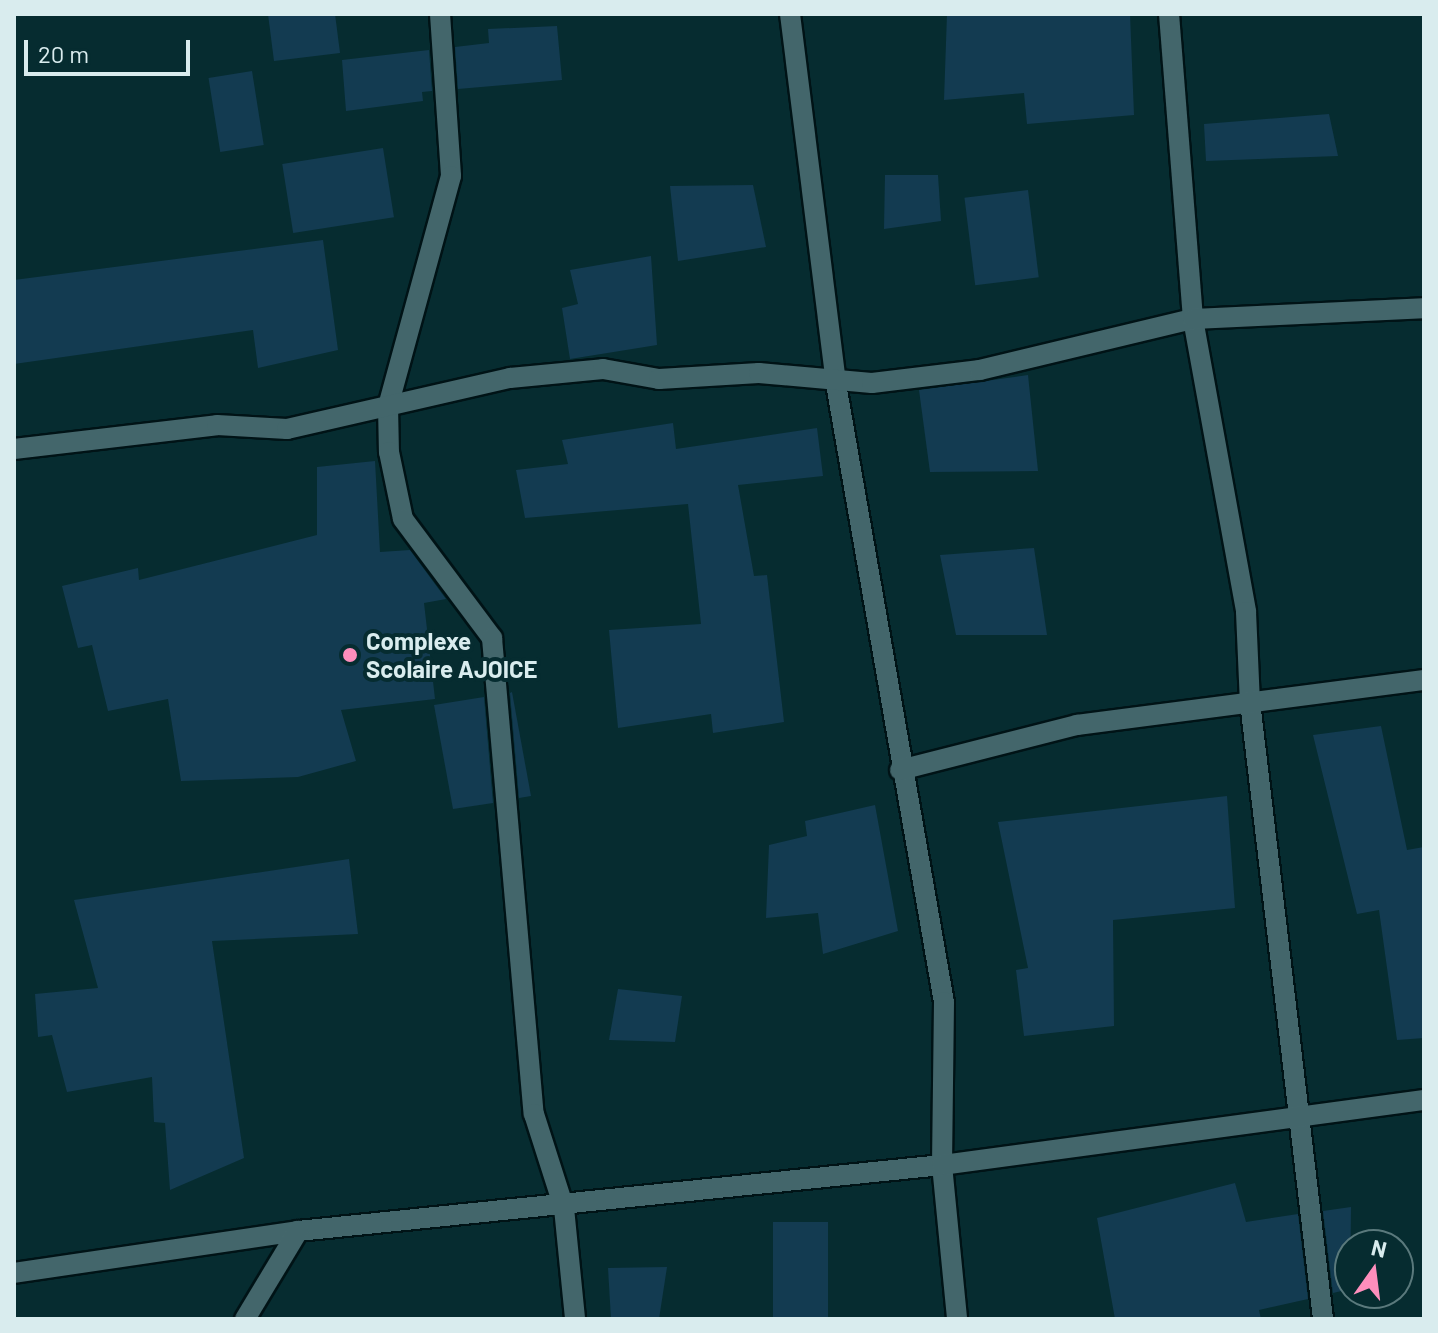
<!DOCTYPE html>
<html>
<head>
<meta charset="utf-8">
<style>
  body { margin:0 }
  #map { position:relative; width:1438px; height:1333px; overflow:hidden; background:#062c30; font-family:Barlow,sans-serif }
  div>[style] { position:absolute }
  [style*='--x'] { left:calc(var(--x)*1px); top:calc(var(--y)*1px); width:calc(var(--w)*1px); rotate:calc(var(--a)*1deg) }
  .building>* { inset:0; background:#133b51; transform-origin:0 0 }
  .roads { filter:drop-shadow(2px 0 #001316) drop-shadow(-2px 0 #001316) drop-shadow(0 2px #001316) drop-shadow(0 -2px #001316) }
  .minor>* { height:20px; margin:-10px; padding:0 10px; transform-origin:10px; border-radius:10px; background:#43666b }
  .dots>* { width:22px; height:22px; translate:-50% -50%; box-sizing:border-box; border:4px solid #062c30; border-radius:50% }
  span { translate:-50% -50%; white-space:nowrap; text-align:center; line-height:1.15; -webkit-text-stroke:8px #062c30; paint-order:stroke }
  .poi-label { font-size:24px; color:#d9ecee; font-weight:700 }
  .left { translate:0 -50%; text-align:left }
  .frame { position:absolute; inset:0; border:16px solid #d9ecee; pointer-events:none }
  .north { position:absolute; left:1334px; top:1229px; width:80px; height:80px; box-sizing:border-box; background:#062c30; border:2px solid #5a797c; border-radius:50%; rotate:14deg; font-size:22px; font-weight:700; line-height:32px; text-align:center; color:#d9ecee }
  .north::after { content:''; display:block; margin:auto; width:28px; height:36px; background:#fe8ebc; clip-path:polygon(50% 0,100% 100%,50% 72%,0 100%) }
  .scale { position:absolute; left:24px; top:40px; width:166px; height:36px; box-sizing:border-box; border:4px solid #d9ecee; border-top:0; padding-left:10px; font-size:24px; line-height:28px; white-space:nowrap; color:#d9ecee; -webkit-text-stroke:6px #062c30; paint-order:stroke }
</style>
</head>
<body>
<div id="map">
  <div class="building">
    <i style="clip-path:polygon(268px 14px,335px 14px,340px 53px,274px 61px)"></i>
    <i style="clip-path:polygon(947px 14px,1130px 14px,1134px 115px,1027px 124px,1024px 93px,944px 100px)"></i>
    <i style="clip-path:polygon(557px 26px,562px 80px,458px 89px,455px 47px,489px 43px,488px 29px)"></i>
    <i style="clip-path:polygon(429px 50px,432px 91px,422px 92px,423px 101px,346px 111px,342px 60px)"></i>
    <i style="left:252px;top:71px;width:75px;height:44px;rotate:81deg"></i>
    <i style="clip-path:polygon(1329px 114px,1338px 156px,1206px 161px,1204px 124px)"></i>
    <i style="left:383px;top:148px;width:70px;height:102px;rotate:81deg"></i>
    <i style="clip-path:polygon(885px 175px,938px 175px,941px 221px,884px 229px)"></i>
    <i style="clip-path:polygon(753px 185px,766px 247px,678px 261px,670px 186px)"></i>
    <i style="left:1028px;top:190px;width:88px;height:64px;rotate:83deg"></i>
    <i style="clip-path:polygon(323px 240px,338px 350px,258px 368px,253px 330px,14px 364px,14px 280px)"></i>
    <i style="clip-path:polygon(651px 256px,657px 345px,570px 359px,562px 308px,578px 304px,570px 270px)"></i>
    <i style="clip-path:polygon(1028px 375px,1038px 471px,930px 472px,919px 390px)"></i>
    <i style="clip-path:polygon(673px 423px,676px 449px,817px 428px,823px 476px,738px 485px,754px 576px,767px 575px,784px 722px,713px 733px,711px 714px,618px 728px,609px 630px,701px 624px,688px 504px,525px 518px,516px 470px,568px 464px,562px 440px)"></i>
    <i style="clip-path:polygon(375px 461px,380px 552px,410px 550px,446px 599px,424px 603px,435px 699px,341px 710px,356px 761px,298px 777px,181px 781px,168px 699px,108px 711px,92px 645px,78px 648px,62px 586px,138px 568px,139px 580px,317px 535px,317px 467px)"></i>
    <i style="clip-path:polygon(1034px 548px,1047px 635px,956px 635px,940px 555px)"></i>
    <i style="clip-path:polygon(512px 692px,531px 796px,519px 798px,510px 693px)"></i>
    <i style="clip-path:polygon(484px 697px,493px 803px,453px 809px,434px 705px)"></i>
    <i style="clip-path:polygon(1381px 726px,1407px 850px,1424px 847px,1424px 1038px,1397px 1040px,1379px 910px,1357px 914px,1313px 735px)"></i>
    <i style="clip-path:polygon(1227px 796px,1235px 908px,1113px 920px,1114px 1026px,1024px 1036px,1016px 970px,1028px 968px,998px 822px)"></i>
    <i style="clip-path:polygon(875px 805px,898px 931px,823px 954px,818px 913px,766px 918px,769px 845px,807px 836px,805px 821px)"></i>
    <i style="clip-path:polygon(349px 859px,358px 934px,212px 941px,244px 1158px,170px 1190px,165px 1123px,154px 1122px,152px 1077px,67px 1092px,52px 1035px,38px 1037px,35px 994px,98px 988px,74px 900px)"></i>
    <i style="clip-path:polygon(618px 989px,682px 996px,675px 1042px,609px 1040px)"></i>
    <i style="clip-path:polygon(1235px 1183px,1246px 1222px,1298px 1214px,1308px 1299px,1259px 1310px,1261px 1319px,1115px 1319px,1097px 1218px)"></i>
    <i style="clip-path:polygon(1351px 1207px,1350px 1289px,1333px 1293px,1323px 1211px)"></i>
    <i style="left:828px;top:1222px;width:97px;height:55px;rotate:90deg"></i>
    <i style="clip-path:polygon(667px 1267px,659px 1319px,611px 1319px,608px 1268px)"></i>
  </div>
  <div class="roads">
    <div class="minor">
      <i style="--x:440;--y:14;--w:162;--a:86.1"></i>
      <i style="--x:451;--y:176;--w:238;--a:105.3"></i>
      <i style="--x:388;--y:406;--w:46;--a:88.8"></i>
      <i style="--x:389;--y:452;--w:68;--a:78.2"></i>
      <i style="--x:403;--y:519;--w:149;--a:53.2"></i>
      <i style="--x:492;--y:638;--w:478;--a:85"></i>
      <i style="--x:534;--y:1114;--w:99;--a:72.3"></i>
      <i style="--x:564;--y:1208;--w:112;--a:84.3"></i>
      <i style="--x:790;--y:14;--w:373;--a:82.9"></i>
      <i style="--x:836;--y:384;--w:627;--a:80.09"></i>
      <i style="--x:944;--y:1002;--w:163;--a:90.7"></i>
      <i style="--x:942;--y:1165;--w:155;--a:84.4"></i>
      <i style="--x:1169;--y:14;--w:306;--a:85.5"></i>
      <i style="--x:1193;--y:319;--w:298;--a:79.7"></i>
      <i style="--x:1246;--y:612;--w:90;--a:87.5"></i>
      <i style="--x:1250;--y:702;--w:621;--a:83.25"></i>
      <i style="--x:14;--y:449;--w:204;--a:-6.7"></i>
      <i style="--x:217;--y:425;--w:70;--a:3.3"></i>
      <i style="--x:287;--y:429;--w:229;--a:-12.9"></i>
      <i style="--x:510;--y:378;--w:93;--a:-5.5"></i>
      <i style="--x:603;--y:369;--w:57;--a:10.1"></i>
      <i style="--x:659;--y:379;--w:100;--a:-3.4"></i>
      <i style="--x:759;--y:373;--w:113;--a:5.1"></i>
      <i style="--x:872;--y:383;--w:109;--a:-6.9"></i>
      <i style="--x:980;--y:370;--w:219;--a:-13.5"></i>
      <i style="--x:1193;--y:319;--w:231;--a:-2.7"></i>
      <i style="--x:900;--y:770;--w:183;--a:-14.3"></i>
      <i style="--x:1077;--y:725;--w:350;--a:-7.4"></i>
      <i style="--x:14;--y:1273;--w:287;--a:-8.4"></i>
      <i style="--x:298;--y:1231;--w:647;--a:-5.85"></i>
      <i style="--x:942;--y:1165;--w:486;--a:-7.7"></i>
      <i style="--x:245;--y:1319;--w:103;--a:-58.9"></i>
    </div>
  </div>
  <div class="dots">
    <i style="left:350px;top:655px;background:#fe8ebc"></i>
  </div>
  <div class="poi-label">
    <span class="left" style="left:366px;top:655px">Complexe<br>Scolaire AJOICE</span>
  </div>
  <div class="frame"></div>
  <div class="north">N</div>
  <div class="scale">20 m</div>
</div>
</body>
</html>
